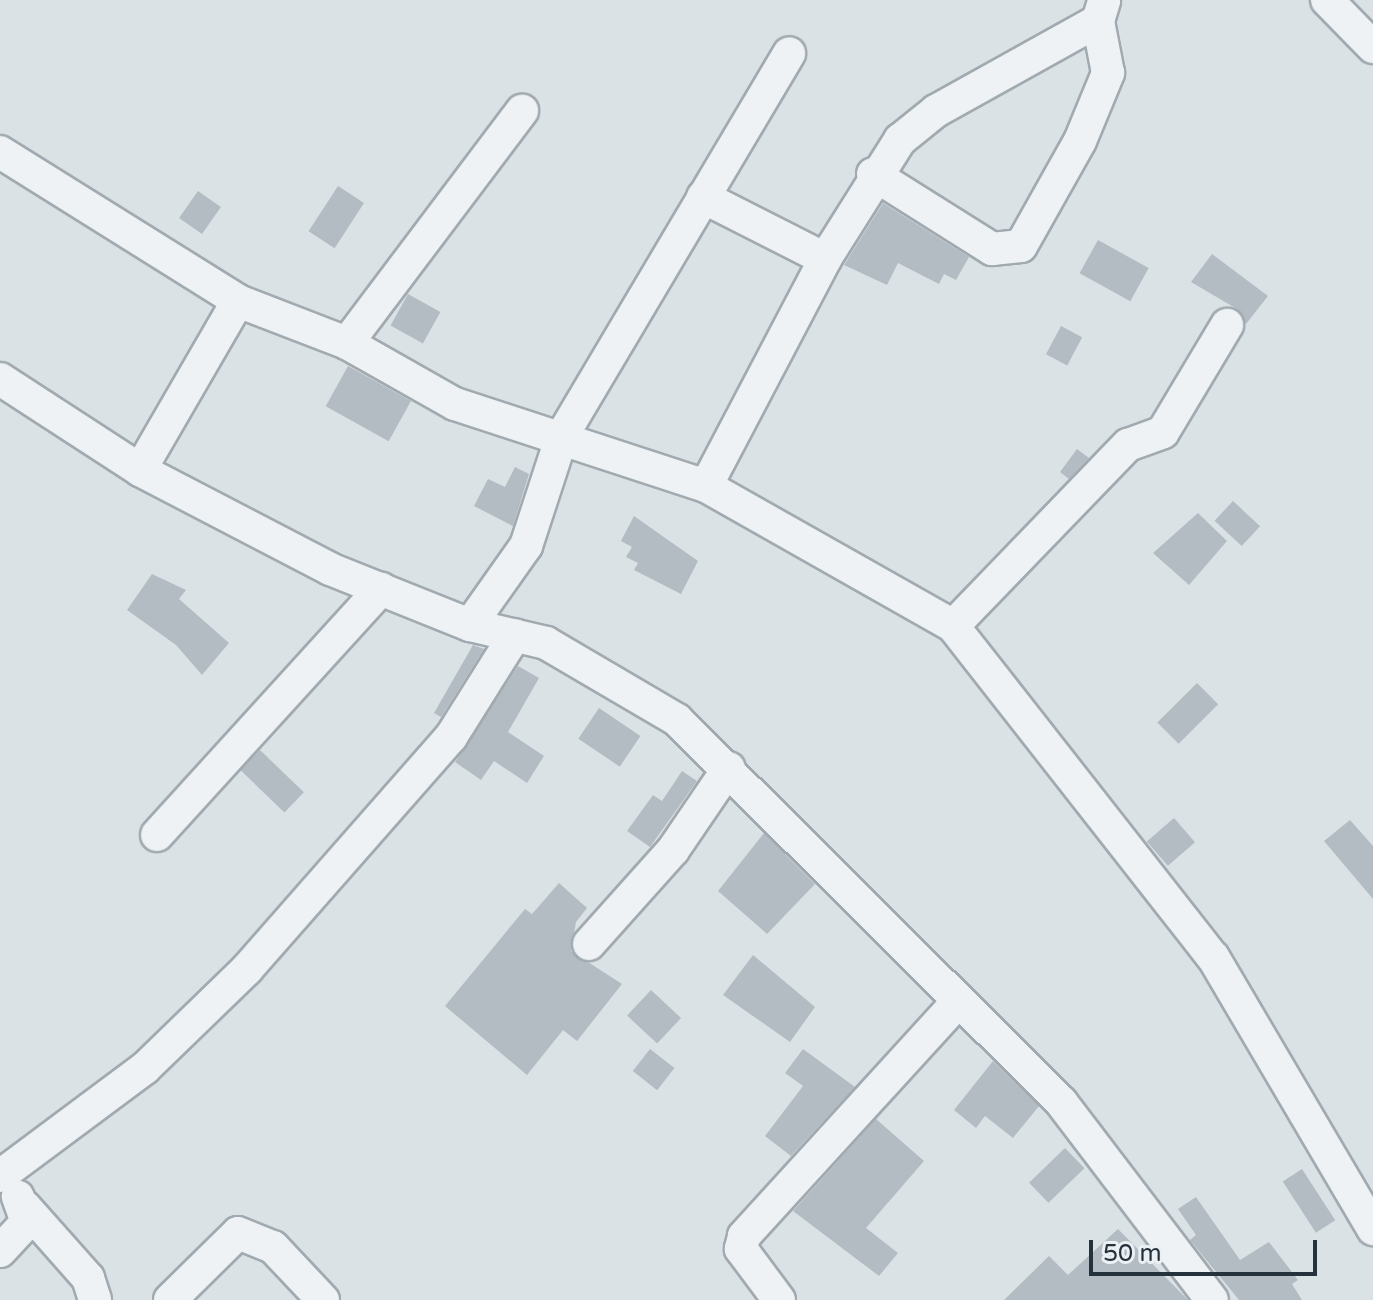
<!DOCTYPE html>
<html>
<head>
<meta charset="utf-8">
<style>
  body { margin:0 }
  #map { position:relative; width:1373px; height:1300px; overflow:hidden; background:#dbe2e6; font-family:"Varela Round",sans-serif }
  div>[style] { position:absolute }
  [style*='--x'] { left:calc(var(--x)*1px); top:calc(var(--y)*1px); width:calc(var(--w)*1px); rotate:calc(var(--a)*1deg) }
  .building>* { inset:0; background:#b3bcc3; transform-origin:0 0 }
  .roads { filter:drop-shadow(2px 0 #a1aab0) drop-shadow(-2px 0 #a1aab0) drop-shadow(0 2px #a1aab0) drop-shadow(0 -2px #a1aab0) }
  .minor>* { height:32px; margin:-16px; padding:0 16px; transform-origin:16px; border-radius:16px; background:#eef2f4 }
  span { translate:-50% -50%; white-space:nowrap; text-align:center; line-height:1.15; -webkit-text-stroke:7px #eaf0f4; paint-order:stroke }
  .scale { position:absolute; left:1089px; top:1240px; width:228px; height:36px; box-sizing:border-box; border:4px solid #25323c; border-top:0; padding-left:10px; font-size:24px; line-height:28px; white-space:nowrap; color:#25323c; -webkit-text-stroke:6px #eaf0f4; paint-order:stroke }
</style>
</head>
<body>
<div id="map">
  <div class="building">
    <i style="left:338px;top:186px;width:31px;height:54px;rotate:33deg"></i>
    <i style="left:198px;top:191px;width:28px;height:33px;rotate:35deg"></i>
    <i style="clip-path:polygon(883px 203px,969px 257px,956px 280px,944px 274px,939px 284px,898px 263px,887px 285px,844px 265px)"></i>
    <i style="left:1098px;top:240px;width:58px;height:38px;rotate:29deg"></i>
    <i style="clip-path:polygon(1212px 254px,1268px 296px,1246px 324px,1237px 309px,1191px 282px)"></i>
    <i style="left:408px;top:294px;width:37px;height:36px;rotate:29deg"></i>
    <i style="left:1061px;top:326px;width:24px;height:32px;rotate:28deg"></i>
    <i style="left:348px;top:366px;width:72px;height:46px;rotate:29deg"></i>
    <i style="clip-path:polygon(1077px 449px,1089px 458px,1069px 479px,1060px 472px)"></i>
    <i style="clip-path:polygon(515px 467px,529px 474px,513px 526px,474px 506px,488px 479px,505px 487px)"></i>
    <i style="left:1233px;top:501px;width:37px;height:27px;rotate:43deg"></i>
    <i style="clip-path:polygon(1198px 513px,1227px 541px,1189px 585px,1153px 553px)"></i>
    <i style="clip-path:polygon(634px 516px,698px 561px,681px 594px,634px 570px,638px 563px,626px 557px,632px 547px,621px 541px)"></i>
    <i style="clip-path:polygon(152px 574px,186px 590px,179px 599px,229px 643px,202px 675px,176px 645px,127px 610px)"></i>
    <i style="clip-path:polygon(473px 645px,484px 649px,441px 717px,434px 713px)"></i>
    <i style="clip-path:polygon(518px 666px,539px 678px,508px 732px,544px 756px,527px 783px,494px 761px,481px 780px,455px 762px)"></i>
    <i style="left:1197px;top:683px;width:30px;height:56px;rotate:45deg"></i>
    <i style="left:599px;top:708px;width:50px;height:37px;rotate:34deg"></i>
    <i style="left:260px;top:750px;width:61px;height:28px;rotate:44deg"></i>
    <i style="clip-path:polygon(682px 771px,697px 781px,650px 847px,627px 831px,653px 795px,662px 801px)"></i>
    <i style="left:1174px;top:818px;width:32px;height:36px;rotate:49deg"></i>
    <i style="clip-path:polygon(1350px 820px,1373px 846px,1373px 899px,1324px 841px)"></i>
    <i style="clip-path:polygon(764px 833px,815px 884px,767px 934px,718px 891px)"></i>
    <i style="clip-path:polygon(559px 883px,587px 908px,576px 922px,571px 951px,622px 984px,577px 1041px,563px 1030px,527px 1075px,445px 1006px,525px 909px,532px 914px)"></i>
    <i style="clip-path:polygon(753px 955px,815px 1007px,790px 1042px,723px 995px)"></i>
    <i style="left:651px;top:990px;width:41px;height:35px;rotate:43deg"></i>
    <i style="left:650px;top:1049px;width:31px;height:28px;rotate:38deg"></i>
    <i style="clip-path:polygon(803px 1049px,855px 1087px,791px 1156px,765px 1136px,803px 1086px,785px 1073px)"></i>
    <i style="clip-path:polygon(993px 1061px,1039px 1106px,1013px 1138px,985px 1116px,976px 1128px,954px 1110px)"></i>
    <i style="clip-path:polygon(876px 1119px,924px 1161px,866px 1228px,898px 1253px,879px 1276px,793px 1211px)"></i>
    <i style="left:1065px;top:1148px;width:28px;height:50px;rotate:46deg"></i>
    <i style="left:1302px;top:1169px;width:61px;height:23px;rotate:57deg"></i>
    <i style="clip-path:polygon(1196px 1197px,1240px 1260px,1269px 1242px,1298px 1280px,1292px 1284px,1302px 1300px,1239px 1300px,1190px 1240px,1196px 1235px,1178px 1209px)"></i>
    <i style="clip-path:polygon(1118px 1229px,1188px 1300px,1004px 1300px,1049px 1256px,1068px 1275px)"></i>
  </div>
  <div class="roads">
    <div class="minor">
      <i style="--x:1327;--y:0;--w:66;--a:45.6"></i>
      <i style="--x:0;--y:152;--w:281;--a:32"></i>
      <i style="--x:238;--y:301;--w:117;--a:21.1"></i>
      <i style="--x:347;--y:343;--w:124;--a:29.5"></i>
      <i style="--x:455;--y:404;--w:264;--a:18.1"></i>
      <i style="--x:706;--y:486;--w:284;--a:29.5"></i>
      <i style="--x:953;--y:626;--w:421;--a:51.9"></i>
      <i style="--x:1213;--y:957;--w:316;--a:59.5"></i>
      <i style="--x:873;--y:174;--w:141;--a:32.2"></i>
      <i style="--x:992;--y:249;--w:29;--a:-6"></i>
      <i style="--x:1021;--y:246;--w:120;--a:-60.7"></i>
      <i style="--x:1080;--y:141;--w:74;--a:-67.6"></i>
      <i style="--x:1108;--y:73;--w:53;--a:-100.9"></i>
      <i style="--x:1098;--y:21;--w:21;--a:-73"></i>
      <i style="--x:703;--y:197;--w:137;--a:26.9"></i>
      <i style="--x:347;--y:343;--w:291;--a:-53"></i>
      <i style="--x:0;--y:379;--w:167;--a:33"></i>
      <i style="--x:140;--y:470;--w:214;--a:27.5"></i>
      <i style="--x:330;--y:569;--w:151;--a:21.8"></i>
      <i style="--x:470;--y:625;--w:78;--a:13.3"></i>
      <i style="--x:546;--y:643;--w:152;--a:30.4"></i>
      <i style="--x:677;--y:720;--w:542;--a:44.85"></i>
      <i style="--x:1061;--y:1102;--w:249;--a:52.7"></i>
      <i style="--x:140;--y:470;--w:195;--a:-59.9"></i>
      <i style="--x:706;--y:486;--w:256;--a:-62.3"></i>
      <i style="--x:825;--y:259;--w:141;--a:-57.8"></i>
      <i style="--x:900;--y:140;--w:46;--a:-38.9"></i>
      <i style="--x:936;--y:111;--w:185;--a:-29.1"></i>
      <i style="--x:470;--y:625;--w:97;--a:-54.7"></i>
      <i style="--x:526;--y:546;--w:116;--a:-71.9"></i>
      <i style="--x:562;--y:436;--w:445;--a:-59.3"></i>
      <i style="--x:953;--y:626;--w:252;--a:-46"></i>
      <i style="--x:1128;--y:445;--w:37;--a:-20"></i>
      <i style="--x:1163;--y:432;--w:125;--a:-59.1"></i>
      <i style="--x:157;--y:835;--w:333;--a:-47.7"></i>
      <i style="--x:589;--y:944;--w:126;--a:-48.2"></i>
      <i style="--x:673;--y:850;--w:99;--a:-55.7"></i>
      <i style="--x:0;--y:1176;--w:181;--a:-36.7"></i>
      <i style="--x:145;--y:1068;--w:142;--a:-44.1"></i>
      <i style="--x:247;--y:969;--w:309;--a:-48.7"></i>
      <i style="--x:451;--y:737;--w:120;--a:-57.9"></i>
      <i style="--x:25;--y:1207;--w:95;--a:48.4"></i>
      <i style="--x:88;--y:1278;--w:23;--a:72"></i>
      <i style="--x:0;--y:1251;--w:40;--a:-47"></i>
      <i style="--x:27;--y:1222;--w:27;--a:-110"></i>
      <i style="--x:170;--y:1300;--w:95;--a:-44.6"></i>
      <i style="--x:238;--y:1233;--w:38;--a:22"></i>
      <i style="--x:273;--y:1247;--w:73;--a:46.7"></i>
      <i style="--x:779;--y:1300;--w:64;--a:-126.7"></i>
      <i style="--x:741;--y:1249;--w:13;--a:-77"></i>
      <i style="--x:744;--y:1236;--w:314;--a:-47.6"></i>
    </div>
  </div>
  <div class="scale">50 m</div>
</div>
</body>
</html>
